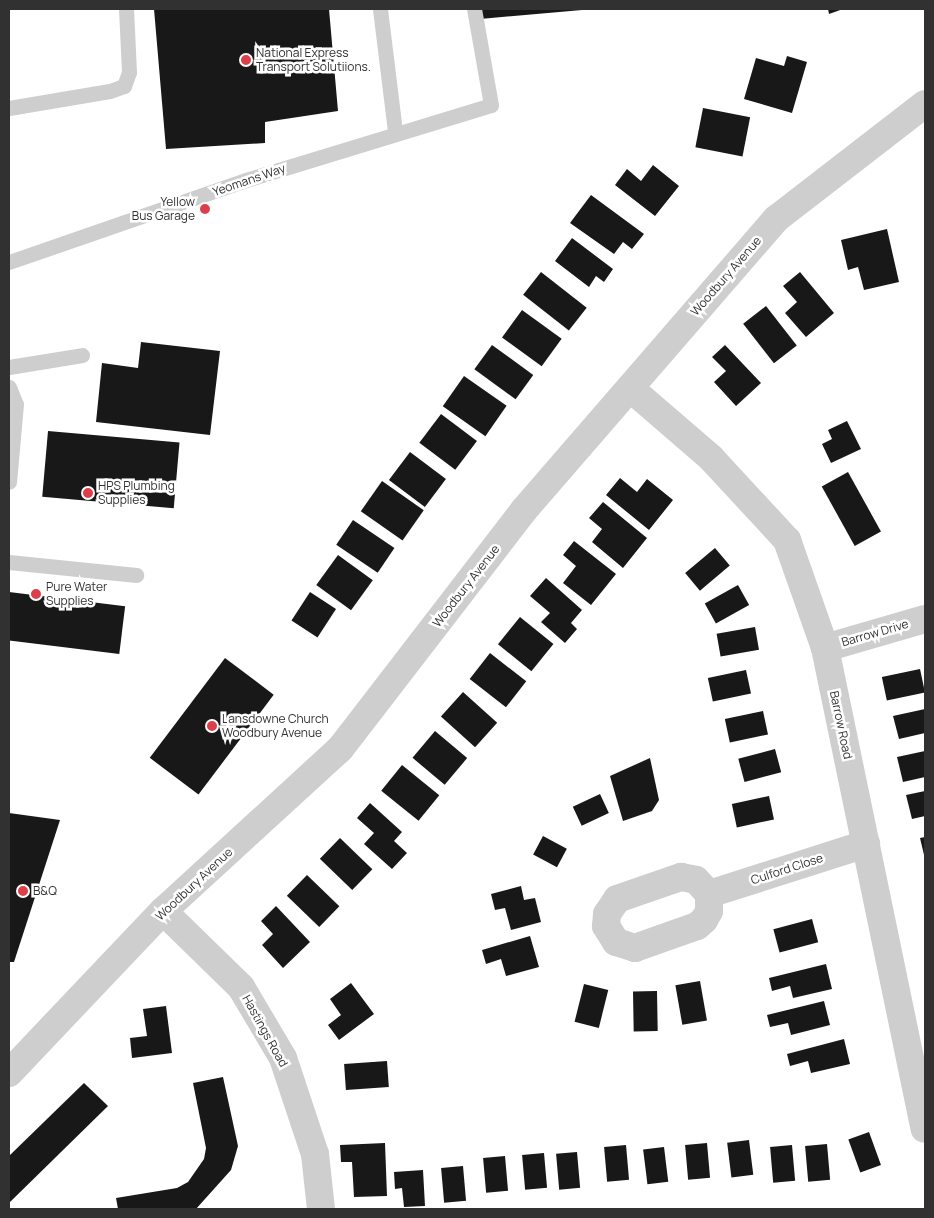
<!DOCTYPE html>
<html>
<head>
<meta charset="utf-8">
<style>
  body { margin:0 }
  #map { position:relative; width:934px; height:1218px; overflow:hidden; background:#fff; font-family:Manrope,sans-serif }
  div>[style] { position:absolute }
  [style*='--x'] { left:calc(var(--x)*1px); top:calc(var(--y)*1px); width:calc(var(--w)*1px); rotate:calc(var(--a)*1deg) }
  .building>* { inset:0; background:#181818; transform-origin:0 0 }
  .service>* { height:15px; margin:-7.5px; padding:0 7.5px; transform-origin:7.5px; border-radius:7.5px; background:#cecece }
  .minor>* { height:28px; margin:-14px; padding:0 14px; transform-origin:14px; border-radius:14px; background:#cecece }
  .dots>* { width:14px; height:14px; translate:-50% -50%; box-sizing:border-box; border:2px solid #fff; border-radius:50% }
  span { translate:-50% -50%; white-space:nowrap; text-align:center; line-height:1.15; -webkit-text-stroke:5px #fff; paint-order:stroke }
  .poi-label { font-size:12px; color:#313131 }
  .left { translate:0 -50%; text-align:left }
  .right { translate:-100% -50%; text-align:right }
  .street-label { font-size:12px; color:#313131 }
  .frame { position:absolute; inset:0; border:10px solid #313131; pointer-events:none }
</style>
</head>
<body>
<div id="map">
  <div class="building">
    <i style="clip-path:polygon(154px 9px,329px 9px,338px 111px,265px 122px,265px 143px,166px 149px)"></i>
    <i style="clip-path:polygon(479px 9px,582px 9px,582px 10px,480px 19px)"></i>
    <i style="clip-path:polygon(828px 9px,843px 9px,829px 14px)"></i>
    <i style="clip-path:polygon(787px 56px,807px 62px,792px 113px,744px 99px,756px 58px,784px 66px)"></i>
    <i style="left:703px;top:108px;width:48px;height:40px;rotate:11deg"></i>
    <i style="clip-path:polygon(653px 165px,679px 186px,655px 216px,615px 185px,627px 169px,641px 181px)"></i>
    <i style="clip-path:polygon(591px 195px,644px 234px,632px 249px,623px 242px,614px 254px,570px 223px)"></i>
    <i style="clip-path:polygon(887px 229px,899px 282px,864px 290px,858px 267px,848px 270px,841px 240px)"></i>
    <i style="clip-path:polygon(572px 238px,613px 269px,604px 282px,596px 276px,589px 287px,555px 261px)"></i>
    <i style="left:541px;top:272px;width:58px;height:29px;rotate:38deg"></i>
    <i style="clip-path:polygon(800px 272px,834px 313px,806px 337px,785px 313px,797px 302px,783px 286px)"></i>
    <i style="left:766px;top:306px;width:50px;height:29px;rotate:52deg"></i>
    <i style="left:522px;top:310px;width:49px;height:34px;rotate:36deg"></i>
    <i style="clip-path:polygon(141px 342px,220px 351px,210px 435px,96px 422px,102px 363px,138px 368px)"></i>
    <i style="left:492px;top:345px;width:51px;height:30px;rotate:36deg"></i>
    <i style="clip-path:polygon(725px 345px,761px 383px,736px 406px,714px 382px,726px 371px,712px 357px)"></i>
    <i style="left:464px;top:376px;width:52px;height:37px;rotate:35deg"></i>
    <i style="left:441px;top:414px;width:45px;height:36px;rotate:37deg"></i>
    <i style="clip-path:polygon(847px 421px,861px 449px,831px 463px,822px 444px,832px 439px,828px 430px)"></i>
    <i style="left:48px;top:431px;width:132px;height:66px;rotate:5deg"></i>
    <i style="left:410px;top:452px;width:45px;height:35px;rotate:37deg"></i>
    <i style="left:848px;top:472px;width:68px;height:30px;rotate:61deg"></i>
    <i style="clip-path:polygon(620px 478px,637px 492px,647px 479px,673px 500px,649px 530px,606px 495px)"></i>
    <i style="left:382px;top:481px;width:51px;height:37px;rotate:35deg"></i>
    <i style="clip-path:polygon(603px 502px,647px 538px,623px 568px,592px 542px,602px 529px,589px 518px)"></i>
    <i style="left:353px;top:520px;width:50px;height:30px;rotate:34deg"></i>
    <i style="clip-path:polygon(574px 541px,616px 574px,591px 605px,563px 583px,576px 566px,563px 555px)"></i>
    <i style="left:715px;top:548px;width:23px;height:39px;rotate:50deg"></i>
    <i style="left:338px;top:555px;width:43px;height:37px;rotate:36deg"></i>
    <i style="clip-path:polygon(546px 578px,582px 610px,571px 623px,577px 629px,565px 643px,541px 622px,550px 613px,530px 596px)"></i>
    <i style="left:738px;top:585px;width:23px;height:38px;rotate:61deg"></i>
    <i style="left:9px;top:592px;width:117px;height:48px;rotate:7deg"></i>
    <i style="left:310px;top:592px;width:31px;height:34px;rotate:33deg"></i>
    <i style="left:520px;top:617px;width:43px;height:35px;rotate:39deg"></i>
    <i style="left:755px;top:627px;width:23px;height:39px;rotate:80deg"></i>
    <i style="left:490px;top:653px;width:46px;height:33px;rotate:38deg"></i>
    <i style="left:225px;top:658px;width:61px;height:125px;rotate:37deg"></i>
    <i style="left:920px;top:669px;width:24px;height:39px;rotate:78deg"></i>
    <i style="left:746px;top:670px;width:24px;height:39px;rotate:78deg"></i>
    <i style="left:463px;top:692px;width:46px;height:33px;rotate:42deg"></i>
    <i style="clip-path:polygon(925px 709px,925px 733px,899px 739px,893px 716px)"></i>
    <i style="left:763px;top:711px;width:24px;height:39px;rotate:78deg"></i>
    <i style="left:435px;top:731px;width:42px;height:35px;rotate:40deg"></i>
    <i style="left:775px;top:749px;width:24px;height:38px;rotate:75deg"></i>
    <i style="clip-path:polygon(925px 751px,925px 777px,903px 782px,897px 757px)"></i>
    <i style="clip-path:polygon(650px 758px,659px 800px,652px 811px,623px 821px,610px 776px)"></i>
    <i style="left:402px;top:765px;width:48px;height:33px;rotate:39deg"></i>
    <i style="clip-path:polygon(925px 791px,925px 816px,912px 819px,906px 795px)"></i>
    <i style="left:600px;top:794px;width:21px;height:30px;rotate:65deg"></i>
    <i style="left:769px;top:796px;width:24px;height:38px;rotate:78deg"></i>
    <i style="clip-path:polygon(370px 803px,402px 832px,394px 841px,407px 853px,392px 869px,364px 844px,374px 833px,357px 818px)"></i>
    <i style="clip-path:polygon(9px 813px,60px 820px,14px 962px,9px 962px)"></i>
    <i style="left:543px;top:836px;width:27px;height:21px;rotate:28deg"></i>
    <i style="clip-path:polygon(925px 837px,925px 859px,920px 838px)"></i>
    <i style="left:340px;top:838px;width:45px;height:29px;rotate:44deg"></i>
    <i style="left:307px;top:875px;width:45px;height:29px;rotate:44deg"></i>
    <i style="clip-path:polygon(521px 886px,524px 900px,535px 898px,541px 922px,511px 930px,505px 908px,495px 910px,491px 894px)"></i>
    <i style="clip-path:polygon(276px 906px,310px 942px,283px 968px,262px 945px,273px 934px,261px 921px)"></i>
    <i style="left:812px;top:919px;width:24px;height:40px;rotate:75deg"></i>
    <i style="clip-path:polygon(530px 936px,539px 967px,506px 976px,501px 959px,486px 964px,482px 950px)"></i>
    <i style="clip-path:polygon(826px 964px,832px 989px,793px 998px,790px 986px,772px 991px,769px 978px)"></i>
    <i style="left:700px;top:981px;width:40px;height:25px;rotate:80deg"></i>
    <i style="clip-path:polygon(351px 983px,374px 1014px,339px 1040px,328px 1025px,341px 1015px,330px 999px)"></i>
    <i style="left:584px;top:984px;width:25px;height:39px;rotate:14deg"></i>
    <i style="left:657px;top:991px;width:40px;height:24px;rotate:89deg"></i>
    <i style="clip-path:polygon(824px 1001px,830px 1025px,791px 1035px,788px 1023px,770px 1027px,767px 1015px)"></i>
    <i style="clip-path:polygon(166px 1006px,172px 1053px,132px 1058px,130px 1038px,147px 1036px,143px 1009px)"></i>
    <i style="clip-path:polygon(844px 1039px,850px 1064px,811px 1073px,808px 1061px,790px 1066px,787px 1054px)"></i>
    <i style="left:387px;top:1061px;width:26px;height:43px;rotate:86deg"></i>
    <i style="clip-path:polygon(223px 1077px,238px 1146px,231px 1170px,196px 1209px,118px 1209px,116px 1198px,177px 1188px,188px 1182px,204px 1159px,206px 1148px,193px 1083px)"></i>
    <i style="clip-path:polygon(84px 1083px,108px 1106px,9px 1203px,9px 1156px)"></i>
    <i style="left:869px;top:1132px;width:35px;height:22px;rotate:70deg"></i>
    <i style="left:749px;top:1140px;width:35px;height:22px;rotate:83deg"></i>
    <i style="clip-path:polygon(385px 1143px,387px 1196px,354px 1197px,352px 1162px,341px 1162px,340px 1145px)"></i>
    <i style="left:707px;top:1143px;width:35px;height:22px;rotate:85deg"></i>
    <i style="left:827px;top:1144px;width:36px;height:22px;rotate:85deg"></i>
    <i style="left:626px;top:1145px;width:35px;height:22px;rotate:85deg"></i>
    <i style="left:792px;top:1145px;width:36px;height:22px;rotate:85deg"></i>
    <i style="left:664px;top:1147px;width:35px;height:21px;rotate:83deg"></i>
    <i style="left:577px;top:1152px;width:36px;height:21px;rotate:85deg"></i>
    <i style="left:544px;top:1153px;width:35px;height:22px;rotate:85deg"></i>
    <i style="left:505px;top:1156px;width:35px;height:22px;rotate:85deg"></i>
    <i style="left:463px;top:1166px;width:35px;height:22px;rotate:85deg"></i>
    <i style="clip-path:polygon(423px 1170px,425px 1206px,404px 1207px,402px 1188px,395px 1189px,394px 1172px)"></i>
  </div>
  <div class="service">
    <i style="--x:380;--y:9;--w:124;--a:83"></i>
    <i style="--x:9;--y:108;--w:102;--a:-9.6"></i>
    <i style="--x:110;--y:91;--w:15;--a:-20"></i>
    <i style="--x:124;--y:86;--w:15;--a:-70"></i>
    <i style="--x:129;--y:72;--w:63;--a:-92.7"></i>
    <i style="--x:9;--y:262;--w:251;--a:-19.1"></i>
    <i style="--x:246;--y:180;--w:256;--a:-17"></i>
    <i style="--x:491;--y:105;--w:97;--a:-100"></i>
    <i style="--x:9;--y:367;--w:74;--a:-9.3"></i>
    <i style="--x:9;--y:387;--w:18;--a:68"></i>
    <i style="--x:16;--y:404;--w:78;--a:95.1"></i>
    <i style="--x:9;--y:562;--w:128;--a:5.8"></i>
  </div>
  <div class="minor">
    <i style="--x:630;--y:388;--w:107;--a:40.8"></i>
    <i style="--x:711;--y:458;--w:112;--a:47.2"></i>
    <i style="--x:787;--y:540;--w:114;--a:70.6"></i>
    <i style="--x:825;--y:648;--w:491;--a:78.3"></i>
    <i style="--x:825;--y:648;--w:104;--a:-16.2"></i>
    <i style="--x:681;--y:877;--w:15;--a:11"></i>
    <i style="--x:696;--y:880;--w:19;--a:47"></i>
    <i style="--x:709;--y:894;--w:17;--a:90"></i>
    <i style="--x:709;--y:911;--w:10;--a:119"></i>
    <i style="--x:704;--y:920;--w:9;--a:139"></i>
    <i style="--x:697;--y:926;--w:66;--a:160.5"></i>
    <i style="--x:635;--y:948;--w:20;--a:-162"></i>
    <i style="--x:616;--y:942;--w:19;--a:-122"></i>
    <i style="--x:606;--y:926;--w:12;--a:-85"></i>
    <i style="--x:607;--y:914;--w:18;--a:-56"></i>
    <i style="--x:617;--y:899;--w:68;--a:-19"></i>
    <i style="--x:709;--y:894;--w:165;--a:-17.7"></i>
    <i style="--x:163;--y:911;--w:109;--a:44.3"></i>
    <i style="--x:241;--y:987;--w:82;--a:59.4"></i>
    <i style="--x:283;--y:1058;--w:101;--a:71.6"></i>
    <i style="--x:315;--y:1154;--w:55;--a:83.8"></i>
    <i style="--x:9;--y:1073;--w:224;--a:-46.5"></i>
    <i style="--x:163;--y:911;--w:240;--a:-42.5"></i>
    <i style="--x:340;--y:749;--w:302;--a:-52.4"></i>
    <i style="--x:524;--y:510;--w:385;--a:-49.1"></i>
    <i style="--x:776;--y:219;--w:188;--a:-37.7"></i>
  </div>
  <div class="dots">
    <i style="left:246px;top:60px;background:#db404a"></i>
    <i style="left:205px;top:209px;background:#db404a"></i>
    <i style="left:88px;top:493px;background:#db404a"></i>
    <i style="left:36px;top:594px;background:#db404a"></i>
    <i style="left:212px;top:726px;background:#db404a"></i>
    <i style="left:23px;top:891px;background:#db404a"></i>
  </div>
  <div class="poi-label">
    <span class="left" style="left:256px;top:60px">National Express<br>Transport Solutiions.</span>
    <span class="right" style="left:195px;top:209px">Yellow<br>Bus Garage</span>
    <span class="left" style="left:98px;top:493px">HPS Plumbing<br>Supplies</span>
    <span class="left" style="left:46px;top:594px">Pure Water<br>Supplies</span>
    <span class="left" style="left:222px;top:726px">Lansdowne Church<br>Woodbury Avenue</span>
    <span class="left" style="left:33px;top:891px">B&amp;Q</span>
  </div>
  <div class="street-label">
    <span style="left:249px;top:180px;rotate:-19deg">Yeomans Way</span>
    <span style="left:726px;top:276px;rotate:-49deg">Woodbury Avenue</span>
    <span style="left:466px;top:586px;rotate:-52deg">Woodbury Avenue</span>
    <span style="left:875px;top:633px;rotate:-16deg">Barrow Drive</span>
    <span style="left:841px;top:725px;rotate:78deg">Barrow Road</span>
    <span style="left:787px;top:869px;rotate:-18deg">Culford Close</span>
    <span style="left:194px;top:884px;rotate:-43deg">Woodbury Avenue</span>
    <span style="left:265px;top:1031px;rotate:61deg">Hastings Road</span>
  </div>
  <div class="frame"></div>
</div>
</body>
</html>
